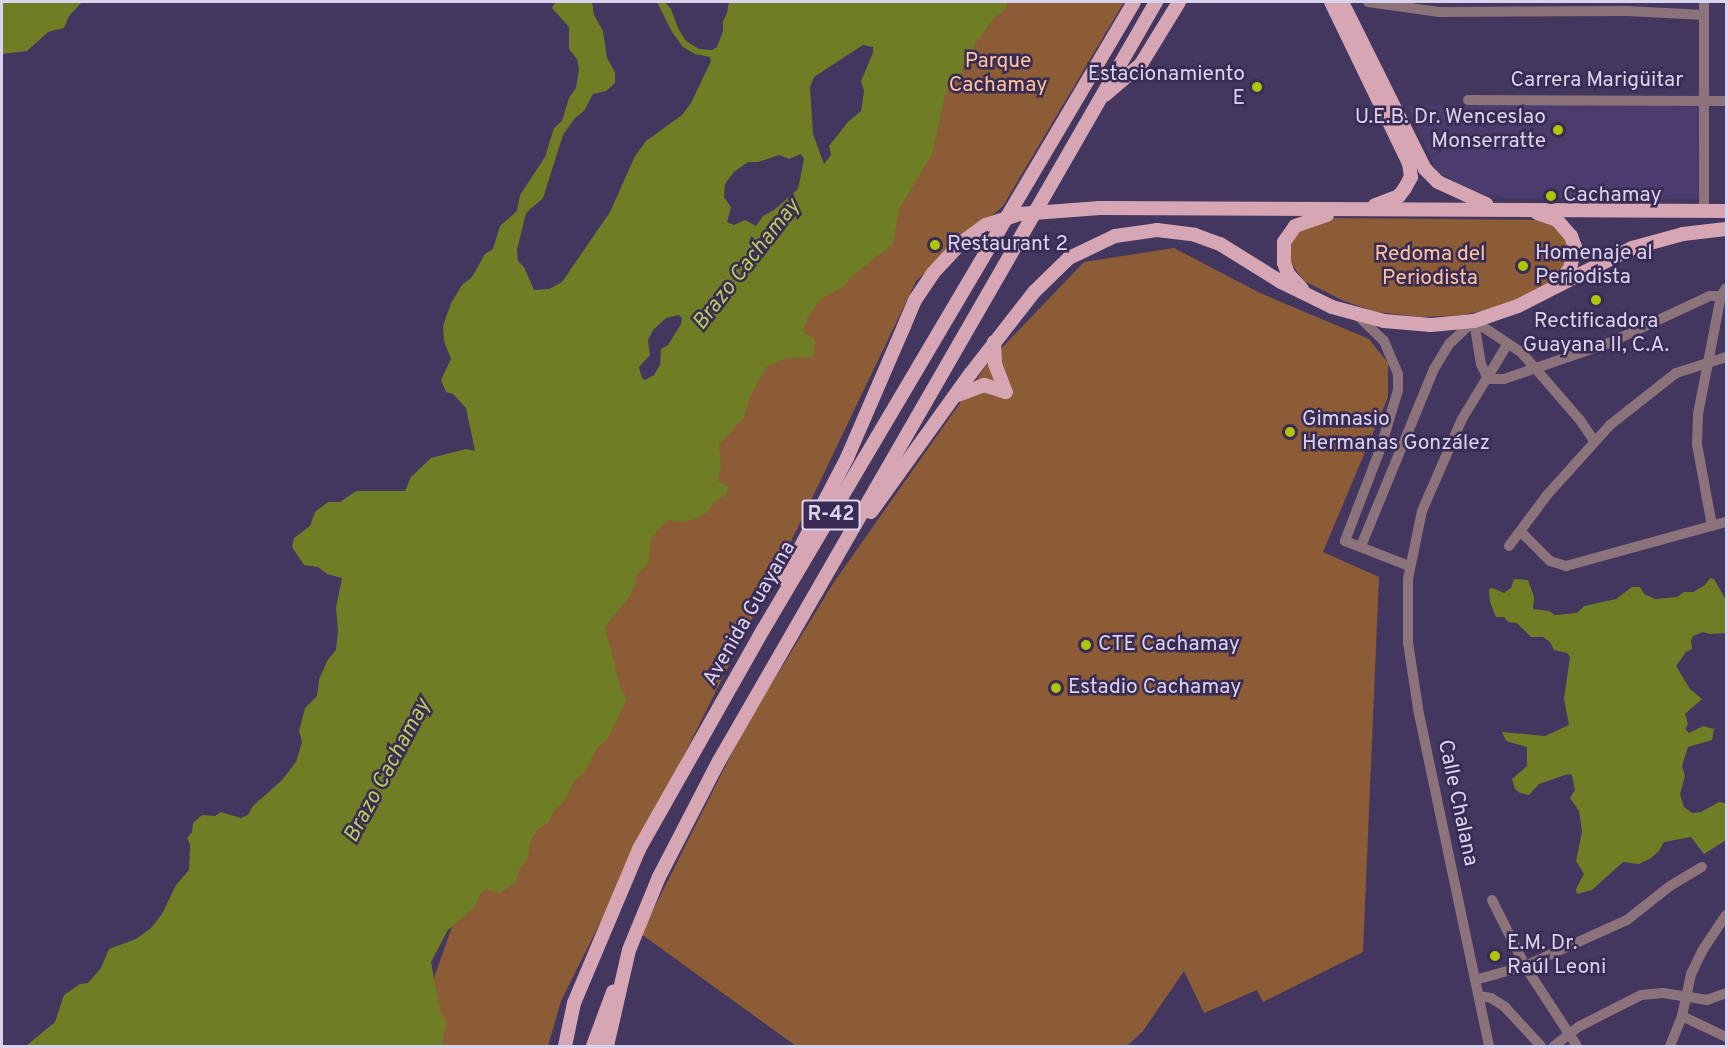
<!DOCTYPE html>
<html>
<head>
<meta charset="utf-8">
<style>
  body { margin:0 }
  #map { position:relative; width:1728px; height:1048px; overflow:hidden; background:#43365f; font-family:Overpass,sans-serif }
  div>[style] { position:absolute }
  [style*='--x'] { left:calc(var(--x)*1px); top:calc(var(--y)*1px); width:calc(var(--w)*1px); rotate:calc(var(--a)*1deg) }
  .built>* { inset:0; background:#4c3c6d }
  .green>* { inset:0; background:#8c5c36 }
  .water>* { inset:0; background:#6f7d25 }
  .minor>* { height:10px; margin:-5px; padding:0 5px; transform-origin:5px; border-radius:5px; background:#8c737b }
  .major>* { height:14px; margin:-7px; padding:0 7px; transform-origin:7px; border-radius:7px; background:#d7a6b5 }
  .major-bridge>* { height:14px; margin:-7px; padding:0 7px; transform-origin:7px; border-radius:7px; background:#d7a6b5 }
  .dots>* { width:16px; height:16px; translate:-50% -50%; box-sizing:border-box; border:3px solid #392b54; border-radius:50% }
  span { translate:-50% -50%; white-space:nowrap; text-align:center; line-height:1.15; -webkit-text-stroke:5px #392b54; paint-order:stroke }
  .shield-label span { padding:2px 4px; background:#392b54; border:2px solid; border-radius:4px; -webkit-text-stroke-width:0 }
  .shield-label { font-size:20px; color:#dad3ed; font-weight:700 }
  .park-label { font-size:21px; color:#ffc69c }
  .poi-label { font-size:21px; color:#dad3ed }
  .right { translate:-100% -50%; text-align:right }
  .left { translate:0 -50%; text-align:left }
  .street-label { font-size:21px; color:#dad3ed }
  .water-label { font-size:22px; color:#b9cc5a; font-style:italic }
  .frame { position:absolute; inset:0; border:3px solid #dad3ed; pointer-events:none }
</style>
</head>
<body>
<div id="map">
  <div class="built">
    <i style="clip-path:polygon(1699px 104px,1698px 199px,1506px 198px,1485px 194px,1464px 187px,1437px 171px,1407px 105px)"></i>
  </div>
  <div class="green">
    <i style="clip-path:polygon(946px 2px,1124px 2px,1003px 206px,916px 281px,803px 517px,561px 1001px,548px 1046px,410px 1046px,466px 887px,598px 624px)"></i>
    <i style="clip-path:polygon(1330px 218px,1557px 220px,1572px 250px,1559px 279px,1508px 305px,1463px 315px,1421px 317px,1376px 312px,1344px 301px,1304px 281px,1287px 258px,1294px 233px)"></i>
    <i style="clip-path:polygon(1174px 248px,1260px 293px,1369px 339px,1388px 363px,1388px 397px,1323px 552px,1379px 577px,1363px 952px,1263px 1002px,1257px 990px,1204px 1013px,1184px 971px,1143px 1031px,1127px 1046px,796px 1046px,641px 934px,744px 729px,834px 582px,991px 359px,1084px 262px)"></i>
  </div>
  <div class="water">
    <i style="clip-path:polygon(2px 2px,82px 2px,69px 16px,64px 28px,48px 32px,27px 51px,2px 54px)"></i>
    <i style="clip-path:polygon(evenodd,555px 2px,592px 2px,594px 15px,603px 31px,607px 58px,615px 72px,615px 83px,606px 91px,593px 94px,584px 111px,575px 118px,563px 135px,543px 198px,526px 213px,517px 250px,518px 261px,524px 267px,534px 290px,549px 289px,562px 282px,610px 212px,635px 156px,646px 141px,682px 115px,691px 103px,711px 61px,710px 57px,695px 54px,683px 47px,672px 32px,657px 2px,665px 2px,671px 9px,678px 28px,686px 41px,699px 49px,712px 50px,717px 47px,723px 31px,723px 21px,727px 13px,729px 2px,1007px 2px,1006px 9px,993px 19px,975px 44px,973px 54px,964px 63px,960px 76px,946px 91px,932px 154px,899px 209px,893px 244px,852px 276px,844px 286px,821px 299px,809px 315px,802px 331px,815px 340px,813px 357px,789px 358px,767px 366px,750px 397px,744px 417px,719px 445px,721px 465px,718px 481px,728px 487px,727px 494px,716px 500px,708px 511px,700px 517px,685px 522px,670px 520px,658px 529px,651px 540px,648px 563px,636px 576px,635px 585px,629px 597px,605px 627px,621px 689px,627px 698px,607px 740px,598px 746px,584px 773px,574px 781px,565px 800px,552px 813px,549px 822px,538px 829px,531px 839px,528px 856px,524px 865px,519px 869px,516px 882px,500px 893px,486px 889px,482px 891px,474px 908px,448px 930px,431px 962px,440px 1011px,446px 1022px,442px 1046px,26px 1046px,55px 1022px,64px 995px,80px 984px,88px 983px,101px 968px,109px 949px,136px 939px,151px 928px,162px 914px,176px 885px,189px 870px,190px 845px,187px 838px,192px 832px,193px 823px,202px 815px,215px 816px,221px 812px,241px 818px,248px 815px,253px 806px,282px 780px,296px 762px,302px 742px,299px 731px,305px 708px,317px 696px,319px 680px,327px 661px,336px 650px,338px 631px,336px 608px,342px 578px,327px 574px,318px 567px,304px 565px,292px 547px,294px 538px,310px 526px,315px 512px,328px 502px,340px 502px,356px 491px,405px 491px,411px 477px,431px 458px,466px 449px,475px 451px,466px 408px,453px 394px,446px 392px,441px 380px,451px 359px,444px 341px,443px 326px,451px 303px,462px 285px,472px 277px,485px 254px,493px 249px,500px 226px,517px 211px,520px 195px,545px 157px,554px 128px,562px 121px,569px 98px,576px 88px,579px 69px,577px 59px,569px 49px,569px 27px,552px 8px,555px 2px,863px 45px,873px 47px,873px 53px,861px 81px,864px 91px,861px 111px,848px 122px,829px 146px,831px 155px,824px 164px,813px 134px,810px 87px,814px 77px,863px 45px,555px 2px,801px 154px,804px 159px,798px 189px,774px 210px,763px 216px,756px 226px,745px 220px,734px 225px,727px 222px,731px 207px,724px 197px,725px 184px,734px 172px,748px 162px,758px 162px,779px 155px,789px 159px,801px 154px,555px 2px,679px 315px,682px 318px,681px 324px,668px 345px,661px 349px,660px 365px,654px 375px,645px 380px,642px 378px,639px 367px,650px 355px,648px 340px,653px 330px,666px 318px,679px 315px)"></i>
    <i style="clip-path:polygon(1710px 578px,1714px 579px,1726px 600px,1726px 633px,1710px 634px,1703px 632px,1693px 636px,1691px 641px,1692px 649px,1686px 652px,1676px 666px,1690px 689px,1702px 699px,1685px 714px,1688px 724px,1685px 729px,1689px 733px,1703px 726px,1714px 729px,1712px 740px,1688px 747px,1682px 766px,1685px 776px,1680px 794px,1684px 807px,1692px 813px,1701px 812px,1719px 802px,1726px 803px,1726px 840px,1704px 854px,1691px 837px,1664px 842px,1659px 851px,1651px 858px,1639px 864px,1623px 862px,1592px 890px,1577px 894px,1576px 889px,1584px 874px,1576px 861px,1582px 832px,1579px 811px,1570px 798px,1575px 790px,1572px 775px,1568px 774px,1539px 784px,1529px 795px,1520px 793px,1515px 789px,1512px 779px,1527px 766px,1527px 747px,1506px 741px,1502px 732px,1545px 736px,1569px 725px,1564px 699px,1570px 657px,1567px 653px,1554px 650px,1550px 642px,1543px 637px,1531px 637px,1517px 623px,1508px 622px,1504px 617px,1496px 617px,1490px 602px,1489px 589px,1493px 588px,1504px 593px,1511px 588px,1514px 579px,1528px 580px,1534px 597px,1533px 609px,1549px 611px,1555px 615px,1577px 613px,1584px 606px,1616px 599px,1632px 587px,1640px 587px,1644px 594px,1655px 599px,1677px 597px,1684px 592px,1693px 592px,1705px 585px)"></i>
  </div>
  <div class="minor">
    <i style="--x:1368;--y:2;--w:72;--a:8"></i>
    <i style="--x:1439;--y:12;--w:188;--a:-0.3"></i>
    <i style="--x:1627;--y:11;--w:77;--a:3"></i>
    <i style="--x:1704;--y:2;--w:209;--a:90"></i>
    <i style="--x:1468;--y:100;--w:258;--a:0.2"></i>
    <i style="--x:1357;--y:315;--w:37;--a:44"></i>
    <i style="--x:1384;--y:341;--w:36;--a:67"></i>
    <i style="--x:1398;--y:374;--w:16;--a:90"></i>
    <i style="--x:1398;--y:390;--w:59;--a:106.6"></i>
    <i style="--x:1381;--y:447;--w:101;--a:111"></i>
    <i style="--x:1345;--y:541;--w:69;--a:21.3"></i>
    <i style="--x:1474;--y:321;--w:44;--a:80.8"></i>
    <i style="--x:1481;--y:364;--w:17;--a:65"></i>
    <i style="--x:1488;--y:379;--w:16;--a:0"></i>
    <i style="--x:1504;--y:379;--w:111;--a:-18.9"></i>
    <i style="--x:1609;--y:343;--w:111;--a:-25"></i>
    <i style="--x:1710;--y:296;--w:11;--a:0"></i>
    <i style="--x:1474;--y:321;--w:56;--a:33.4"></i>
    <i style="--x:1521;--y:352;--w:90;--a:49.1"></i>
    <i style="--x:1580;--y:420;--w:25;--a:56"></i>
    <i style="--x:1712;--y:526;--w:83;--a:-100.4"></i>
    <i style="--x:1697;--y:444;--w:30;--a:-88"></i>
    <i style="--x:1698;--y:414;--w:120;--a:-79"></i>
    <i style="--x:1721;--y:296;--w:9;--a:-58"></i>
    <i style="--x:1521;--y:532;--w:41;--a:45"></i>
    <i style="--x:1550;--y:561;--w:17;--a:17"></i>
    <i style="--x:1566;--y:566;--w:166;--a:-15.4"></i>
    <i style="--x:1361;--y:546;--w:191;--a:-67.6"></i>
    <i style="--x:1434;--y:369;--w:29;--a:-59"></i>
    <i style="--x:1449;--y:344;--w:34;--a:-43"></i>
    <i style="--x:1509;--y:546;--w:64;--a:-53.3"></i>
    <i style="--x:1547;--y:495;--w:94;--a:-48"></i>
    <i style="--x:1610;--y:425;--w:84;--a:-38.2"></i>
    <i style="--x:1676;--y:373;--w:52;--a:-17.7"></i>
    <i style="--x:1492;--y:900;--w:74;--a:63.4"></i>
    <i style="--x:1525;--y:966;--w:95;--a:57"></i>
    <i style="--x:1475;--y:980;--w:52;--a:-15.6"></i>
    <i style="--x:1525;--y:966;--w:112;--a:-24.3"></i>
    <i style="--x:1627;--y:920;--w:55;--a:-38.3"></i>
    <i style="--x:1670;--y:886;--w:37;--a:-31"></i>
    <i style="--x:1479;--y:996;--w:12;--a:9"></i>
    <i style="--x:1491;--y:998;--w:15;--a:32"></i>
    <i style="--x:1504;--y:1006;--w:54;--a:47.2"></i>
    <i style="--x:1682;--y:1016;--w:49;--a:25.5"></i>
    <i style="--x:1489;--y:1046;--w:345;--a:-101.9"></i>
    <i style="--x:1418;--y:708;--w:66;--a:-98.7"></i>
    <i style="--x:1408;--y:643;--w:64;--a:-90"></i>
    <i style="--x:1408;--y:579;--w:69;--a:-78.4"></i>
    <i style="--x:1422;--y:511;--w:100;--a:-66.5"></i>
    <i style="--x:1462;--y:419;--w:87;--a:-58.7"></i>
    <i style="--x:1554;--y:1046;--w:33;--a:-38"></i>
    <i style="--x:1580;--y:1026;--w:68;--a:-26.9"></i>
    <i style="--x:1641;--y:995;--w:22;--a:-5"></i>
    <i style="--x:1663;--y:993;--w:45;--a:9"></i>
    <i style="--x:1707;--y:1000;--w:20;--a:-20"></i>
    <i style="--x:1670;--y:1046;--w:32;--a:-68"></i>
    <i style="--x:1682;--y:1016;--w:43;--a:-77.9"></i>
    <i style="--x:1691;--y:974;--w:25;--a:-64"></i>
    <i style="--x:1702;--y:951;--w:43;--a:-56.3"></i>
  </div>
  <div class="major">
    <i style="--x:1331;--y:2;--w:179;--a:64.2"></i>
    <i style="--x:1409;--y:163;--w:14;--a:82"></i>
    <i style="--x:1411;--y:177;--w:13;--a:119"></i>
    <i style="--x:1405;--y:188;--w:10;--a:127"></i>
    <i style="--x:1399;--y:196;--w:26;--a:159"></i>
    <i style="--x:1342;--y:2;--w:186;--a:63.6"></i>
    <i style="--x:1425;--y:169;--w:18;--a:45"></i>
    <i style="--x:1438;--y:182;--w:53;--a:24.6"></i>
    <i style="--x:1105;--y:95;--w:48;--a:-40.7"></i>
    <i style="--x:1141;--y:64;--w:73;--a:-58.5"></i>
    <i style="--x:1100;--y:208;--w:626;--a:0.27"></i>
    <i style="--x:1537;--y:213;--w:21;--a:19"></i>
    <i style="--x:1557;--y:220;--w:21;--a:49"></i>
    <i style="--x:1571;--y:236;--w:12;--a:70"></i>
    <i style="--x:1575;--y:247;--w:23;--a:103"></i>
    <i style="--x:1570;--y:269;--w:21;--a:133"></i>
    <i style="--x:1302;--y:289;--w:21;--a:-133"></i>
    <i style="--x:1288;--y:274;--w:12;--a:-110"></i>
    <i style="--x:1284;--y:263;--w:21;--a:-90"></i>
    <i style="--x:1284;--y:242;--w:19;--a:-55"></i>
    <i style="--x:1295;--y:226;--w:34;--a:-19"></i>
    <i style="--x:994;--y:342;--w:22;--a:87"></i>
    <i style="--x:995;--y:364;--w:30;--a:69"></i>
    <i style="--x:958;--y:395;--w:28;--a:-21"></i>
    <i style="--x:984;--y:385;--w:23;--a:18"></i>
    <i style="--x:871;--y:512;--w:171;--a:-54.3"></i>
    <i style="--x:971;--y:373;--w:103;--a:-52.1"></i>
    <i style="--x:1034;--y:292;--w:49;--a:-44.2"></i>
    <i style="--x:1069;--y:258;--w:51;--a:-25.6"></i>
    <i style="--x:1115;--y:236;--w:42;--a:-8.1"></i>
    <i style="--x:1157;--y:230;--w:38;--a:7"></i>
    <i style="--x:1195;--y:235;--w:27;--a:20"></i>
    <i style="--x:1220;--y:244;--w:72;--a:31.9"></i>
    <i style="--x:1281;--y:282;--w:57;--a:26.1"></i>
    <i style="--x:1332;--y:307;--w:54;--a:15.1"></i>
    <i style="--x:1384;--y:321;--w:47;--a:4.9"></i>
    <i style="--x:1431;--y:325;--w:43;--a:-5.3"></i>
    <i style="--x:1474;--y:321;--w:46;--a:-18.8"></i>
    <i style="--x:1518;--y:306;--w:128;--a:-27"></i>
    <i style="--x:1632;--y:248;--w:53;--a:-15.4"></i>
    <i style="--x:1683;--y:234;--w:43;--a:-6.6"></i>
    <i style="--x:784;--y:579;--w:136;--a:-62.5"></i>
    <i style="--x:847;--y:458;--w:144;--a:-66.6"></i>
    <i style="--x:565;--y:1046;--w:44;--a:-78.2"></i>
    <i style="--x:574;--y:1003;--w:167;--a:-67.1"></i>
    <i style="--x:639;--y:849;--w:252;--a:-60.5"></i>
    <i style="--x:763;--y:630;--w:729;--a:-59.43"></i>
    <i style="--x:593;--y:1046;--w:58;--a:-69.7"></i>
    <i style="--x:607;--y:1046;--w:98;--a:-77.1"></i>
    <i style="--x:629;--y:950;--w:79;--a:-67.7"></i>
    <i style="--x:659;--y:877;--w:131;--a:-62.7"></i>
    <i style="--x:719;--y:761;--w:876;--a:-60.07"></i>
  </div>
  <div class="major-bridge">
    <i style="--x:904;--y:326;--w:28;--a:-67"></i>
    <i style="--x:915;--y:300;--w:32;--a:-56"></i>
    <i style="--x:933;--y:273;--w:41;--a:-47"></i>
    <i style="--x:961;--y:243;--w:31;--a:-36"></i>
    <i style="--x:986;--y:225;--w:36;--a:-18"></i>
    <i style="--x:1020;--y:214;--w:80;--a:-4.3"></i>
  </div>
  <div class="dots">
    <i style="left:1257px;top:87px;background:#aec508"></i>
    <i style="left:1558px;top:130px;background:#aec508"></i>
    <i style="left:1551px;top:196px;background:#aec508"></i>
    <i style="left:935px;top:245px;background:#aec508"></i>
    <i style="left:1523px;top:266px;background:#aec508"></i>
    <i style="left:1596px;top:300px;background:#aec508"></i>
    <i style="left:1290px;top:432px;background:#aec508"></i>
    <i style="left:1086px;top:645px;background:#aec508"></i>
    <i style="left:1056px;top:688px;background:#aec508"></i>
    <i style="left:1495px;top:956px;background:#aec508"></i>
  </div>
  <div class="shield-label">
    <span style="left:831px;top:515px">R-42</span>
  </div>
  <div class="park-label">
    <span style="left:998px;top:74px">Parque<br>Cachamay</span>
    <span style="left:1430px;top:267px">Redoma del<br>Periodista</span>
  </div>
  <div class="poi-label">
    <span class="right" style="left:1245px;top:87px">Estacionamiento<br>E</span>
    <span class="right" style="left:1546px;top:130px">U.E.B. Dr. Wenceslao<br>Monserratte</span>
    <span class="left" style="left:1563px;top:196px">Cachamay</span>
    <span class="left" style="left:947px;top:245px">Restaurant 2</span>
    <span class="left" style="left:1535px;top:266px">Homenaje al<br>Periodista</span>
    <span style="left:1596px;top:334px">Rectificadora<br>Guayana II, C.A.</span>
    <span class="left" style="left:1302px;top:432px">Gimnasio<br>Hermanas González</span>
    <span class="left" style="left:1098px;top:645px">CTE Cachamay</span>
    <span class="left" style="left:1068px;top:688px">Estadio Cachamay</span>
    <span class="left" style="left:1507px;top:956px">E.M. Dr.<br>Raúl Leoni</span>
  </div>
  <div class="street-label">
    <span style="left:1597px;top:81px">Carrera Marigüitar</span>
    <span style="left:750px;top:614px;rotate:-60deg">Avenida Guayana</span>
    <span style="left:1457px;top:803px;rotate:78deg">Calle Chalana</span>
  </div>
  <div class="water-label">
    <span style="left:747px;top:265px;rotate:-52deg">Brazo Cachamay</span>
    <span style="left:388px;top:771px;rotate:-62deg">Brazo Cachamay</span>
  </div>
  <div class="frame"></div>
</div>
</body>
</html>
